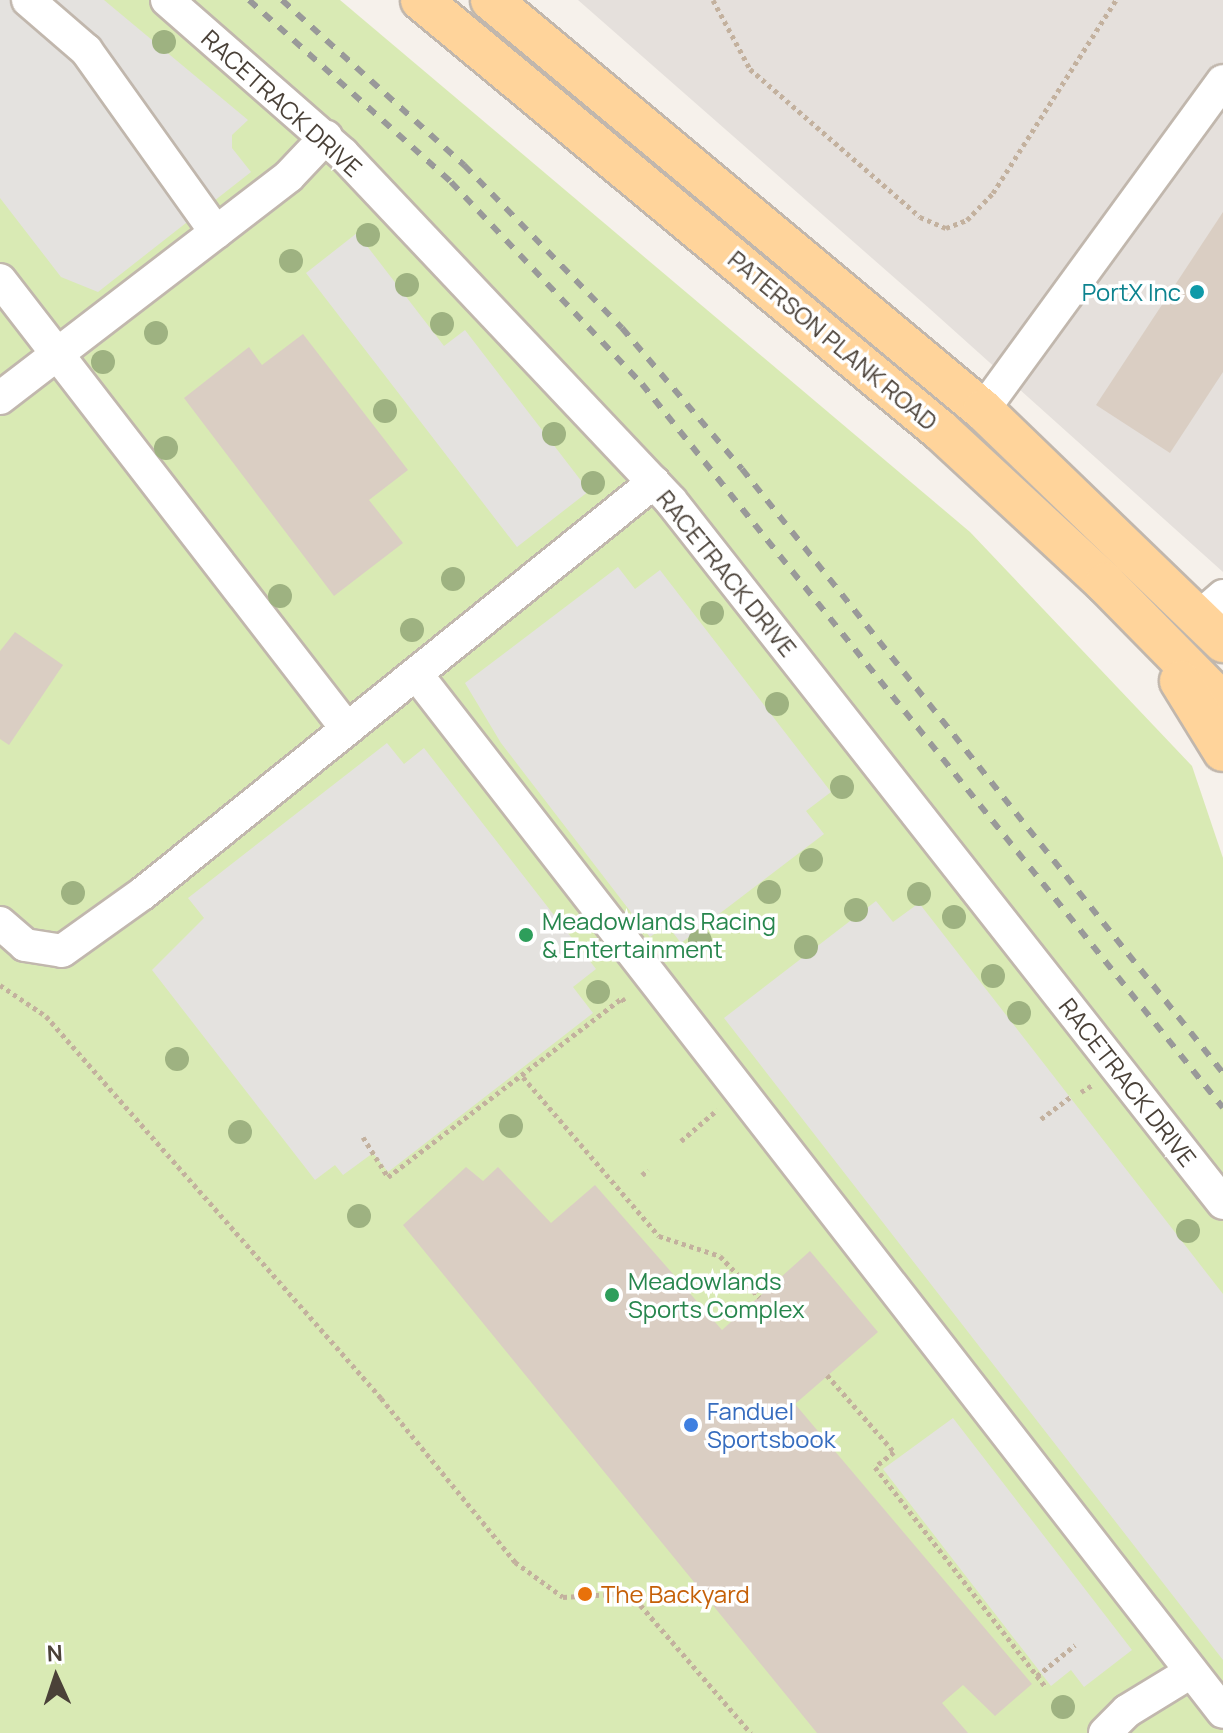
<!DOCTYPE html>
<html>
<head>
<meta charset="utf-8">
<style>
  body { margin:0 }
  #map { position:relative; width:1223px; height:1733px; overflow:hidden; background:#f6f1eb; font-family:Manrope,sans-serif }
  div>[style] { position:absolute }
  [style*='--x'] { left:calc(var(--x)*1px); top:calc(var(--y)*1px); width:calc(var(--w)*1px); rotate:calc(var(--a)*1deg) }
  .industrial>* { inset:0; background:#e5e0dc }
  .green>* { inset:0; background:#d9eab4 }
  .parking>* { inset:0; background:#e4e2df }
  .building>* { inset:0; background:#dacec3 }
  .path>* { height:5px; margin-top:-2.5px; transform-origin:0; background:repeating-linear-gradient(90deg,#c3b19e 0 4px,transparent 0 8px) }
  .roads { filter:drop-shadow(2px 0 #c1b7ad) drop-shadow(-2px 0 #c1b7ad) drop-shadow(0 2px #c1b7ad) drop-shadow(0 -2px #c1b7ad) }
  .minor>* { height:32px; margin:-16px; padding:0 16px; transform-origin:16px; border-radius:16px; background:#fff }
  .major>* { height:40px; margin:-20px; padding:0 20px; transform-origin:20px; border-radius:20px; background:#ffd49b }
  .rail>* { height:6px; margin-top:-3px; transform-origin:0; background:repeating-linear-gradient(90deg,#999 0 10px,transparent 0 20px) }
  .trees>* { width:24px; height:24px; margin:-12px; border-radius:50%; background:#9eb281 }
  .dots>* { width:22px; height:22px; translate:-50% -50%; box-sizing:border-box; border:4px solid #fff; border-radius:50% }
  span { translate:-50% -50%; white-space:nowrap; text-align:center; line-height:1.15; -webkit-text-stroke:7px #fff; paint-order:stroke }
  .street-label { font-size:24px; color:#4a4138 }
  .culture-label { font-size:24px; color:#0d838f }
  .right { translate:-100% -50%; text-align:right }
  .leisure-label { font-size:24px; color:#27864d }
  .left { translate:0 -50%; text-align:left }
  .shop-label { font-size:24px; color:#366cbe }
  .food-label { font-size:24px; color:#c56008 }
  .north { position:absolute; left:16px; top:1637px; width:80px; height:80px; -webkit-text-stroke:6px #fff; paint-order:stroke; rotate:357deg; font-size:22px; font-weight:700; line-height:32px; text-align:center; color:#4a4138 }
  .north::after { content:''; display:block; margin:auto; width:28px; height:36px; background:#4a4138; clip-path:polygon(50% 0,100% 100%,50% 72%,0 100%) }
</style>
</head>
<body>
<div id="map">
  <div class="industrial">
    <i style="clip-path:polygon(578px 0,1223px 0,1223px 572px,930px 309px)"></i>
  </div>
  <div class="green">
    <i style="clip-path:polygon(0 0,340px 0,970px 532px,1192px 766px,1223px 858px,1223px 1733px,0 1733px)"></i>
  </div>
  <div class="parking">
    <i style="clip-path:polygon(0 0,104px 0,248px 120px,232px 135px,232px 148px,251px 172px,98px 292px,61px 277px,0 198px)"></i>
    <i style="clip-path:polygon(357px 233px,444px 346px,465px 330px,589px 491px,517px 547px,306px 273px)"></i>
    <i style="clip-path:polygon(618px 567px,635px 589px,660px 570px,831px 792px,806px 811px,824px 834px,681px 943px,667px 925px,650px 937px,501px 743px,465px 683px)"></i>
    <i style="clip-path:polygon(387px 743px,404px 764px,424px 748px,596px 969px,573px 987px,593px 1013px,388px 1172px,373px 1153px,343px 1175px,335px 1165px,315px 1180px,152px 970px,204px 918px,188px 898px)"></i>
    <i style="clip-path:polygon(876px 901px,893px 922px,919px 903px,1223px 1294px,1223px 1660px,724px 1018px)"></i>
    <i style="clip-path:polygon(953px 1418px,1132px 1650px,1084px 1687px,1071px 1670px,1051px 1686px,883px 1469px)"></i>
  </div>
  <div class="building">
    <i style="clip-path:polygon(1223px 212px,1223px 372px,1170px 453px,1096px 405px)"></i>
    <i style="clip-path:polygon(303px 334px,408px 470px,369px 500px,403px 543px,334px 596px,184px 398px,249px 347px,262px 365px)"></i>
    <i style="clip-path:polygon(15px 632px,63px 665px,9px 745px,0 739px,0 651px)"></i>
    <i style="clip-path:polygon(466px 1167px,483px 1181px,498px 1167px,551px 1223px,595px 1185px,722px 1330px,810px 1251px,878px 1332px,795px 1404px,1032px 1684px,995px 1716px,963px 1685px,942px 1703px,968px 1733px,817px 1733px,403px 1225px)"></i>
  </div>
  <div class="path">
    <i style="--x:713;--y:0;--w:78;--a:61.8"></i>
    <i style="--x:750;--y:69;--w:225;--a:41"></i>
    <i style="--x:920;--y:217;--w:28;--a:23"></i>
    <i style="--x:946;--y:228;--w:22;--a:-21"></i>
    <i style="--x:967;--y:220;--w:37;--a:-46"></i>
    <i style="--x:993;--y:193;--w:229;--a:-57.5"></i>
    <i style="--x:0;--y:985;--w:55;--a:34"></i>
    <i style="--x:46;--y:1016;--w:508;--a:48.75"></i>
    <i style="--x:381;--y:1398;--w:212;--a:50.7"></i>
    <i style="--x:515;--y:1562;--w:59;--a:36.1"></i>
    <i style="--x:563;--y:1597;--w:67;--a:-3.4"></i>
    <i style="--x:630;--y:1593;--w:185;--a:49.2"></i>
    <i style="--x:523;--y:1077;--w:209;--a:49.5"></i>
    <i style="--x:659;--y:1236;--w:64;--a:18.2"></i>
    <i style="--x:720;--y:1256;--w:57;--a:46.4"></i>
    <i style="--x:1081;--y:1092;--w:15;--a:-32"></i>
    <i style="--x:1041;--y:1119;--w:38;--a:-37"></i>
    <i style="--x:363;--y:1137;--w:47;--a:58"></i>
    <i style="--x:388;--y:1177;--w:295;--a:-37.4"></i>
    <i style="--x:622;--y:998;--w:7;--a:56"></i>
    <i style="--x:681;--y:1141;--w:48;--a:-40.7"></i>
    <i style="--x:642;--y:1175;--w:8;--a:-40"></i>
    <i style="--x:827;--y:1375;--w:102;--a:49"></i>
    <i style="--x:894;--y:1452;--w:24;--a:142"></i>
    <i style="--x:875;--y:1467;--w:277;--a:52.2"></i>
    <i style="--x:1037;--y:1676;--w:49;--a:-39.2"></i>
  </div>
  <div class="roads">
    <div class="minor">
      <i style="--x:28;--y:0;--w:77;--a:40.8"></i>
      <i style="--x:86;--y:50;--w:224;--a:54.5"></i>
      <i style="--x:167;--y:0;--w:234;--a:41.2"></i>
      <i style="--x:343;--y:154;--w:477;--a:46.6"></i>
      <i style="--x:671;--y:501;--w:893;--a:51.82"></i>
      <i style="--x:0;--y:280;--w:567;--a:52.3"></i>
      <i style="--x:0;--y:398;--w:364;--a:-37.5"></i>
      <i style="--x:289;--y:176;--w:54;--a:-46.5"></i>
      <i style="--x:983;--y:410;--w:407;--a:-53.9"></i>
      <i style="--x:1199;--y:617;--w:32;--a:-41"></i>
      <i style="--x:417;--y:675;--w:1313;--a:52.14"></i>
      <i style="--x:0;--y:923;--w:33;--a:41"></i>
      <i style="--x:25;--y:945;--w:37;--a:9"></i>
      <i style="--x:62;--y:951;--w:98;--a:-35.5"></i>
      <i style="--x:142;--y:894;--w:657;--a:-38.82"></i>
      <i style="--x:1105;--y:1733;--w:31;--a:-45"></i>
      <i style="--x:1127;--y:1711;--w:75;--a:-31.4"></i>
    </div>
    <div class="major">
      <i style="--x:421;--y:0;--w:675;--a:39.65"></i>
      <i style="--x:941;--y:431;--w:224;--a:42.8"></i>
      <i style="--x:1105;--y:583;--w:168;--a:45.5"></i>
      <i style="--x:491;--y:0;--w:640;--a:39.81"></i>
      <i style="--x:983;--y:410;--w:334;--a:44"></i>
      <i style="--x:1180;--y:681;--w:82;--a:58.4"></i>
    </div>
  </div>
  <div class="rail">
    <i style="--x:249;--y:0;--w:272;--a:42"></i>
    <i style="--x:451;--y:182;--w:278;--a:46.6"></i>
    <i style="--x:642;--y:384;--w:928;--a:51.25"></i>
    <i style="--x:282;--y:0;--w:246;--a:42.2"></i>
    <i style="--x:464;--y:165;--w:227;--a:45.9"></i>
    <i style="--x:622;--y:328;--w:185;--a:49.6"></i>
    <i style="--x:742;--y:469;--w:772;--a:51.47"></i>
  </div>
  <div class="trees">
    <i style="left:164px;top:42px"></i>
    <i style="left:368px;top:235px"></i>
    <i style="left:291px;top:261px"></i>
    <i style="left:407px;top:285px"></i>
    <i style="left:442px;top:324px"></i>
    <i style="left:156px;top:333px"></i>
    <i style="left:103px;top:362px"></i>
    <i style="left:385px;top:411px"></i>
    <i style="left:554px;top:434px"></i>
    <i style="left:166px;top:448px"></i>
    <i style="left:593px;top:483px"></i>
    <i style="left:453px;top:579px"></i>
    <i style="left:280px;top:596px"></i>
    <i style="left:712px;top:613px"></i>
    <i style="left:412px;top:630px"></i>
    <i style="left:777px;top:704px"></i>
    <i style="left:842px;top:787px"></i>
    <i style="left:811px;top:860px"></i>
    <i style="left:769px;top:892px"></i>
    <i style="left:73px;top:893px"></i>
    <i style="left:919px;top:894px"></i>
    <i style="left:856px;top:910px"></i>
    <i style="left:954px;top:917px"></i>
    <i style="left:700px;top:941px"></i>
    <i style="left:806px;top:947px"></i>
    <i style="left:993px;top:976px"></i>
    <i style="left:598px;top:992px"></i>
    <i style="left:1019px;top:1013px"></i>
    <i style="left:177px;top:1059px"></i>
    <i style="left:511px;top:1126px"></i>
    <i style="left:240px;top:1132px"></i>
    <i style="left:359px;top:1216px"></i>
    <i style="left:1188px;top:1231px"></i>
    <i style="left:1063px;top:1707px"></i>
  </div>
  <div class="dots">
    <i style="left:1197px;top:292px;background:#0f9aa8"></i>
    <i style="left:526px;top:935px;background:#2e9e5b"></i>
    <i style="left:612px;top:1295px;background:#2e9e5b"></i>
    <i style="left:691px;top:1425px;background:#3f7fe0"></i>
    <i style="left:585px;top:1594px;background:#e8710a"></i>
  </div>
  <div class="street-label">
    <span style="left:282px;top:103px;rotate:42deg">RACETRACK DRIVE</span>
    <span style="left:833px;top:340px;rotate:40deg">PATERSON PLANK ROAD</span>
    <span style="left:727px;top:573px;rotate:51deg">RACETRACK DRIVE</span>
    <span style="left:1128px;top:1082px;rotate:52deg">RACETRACK DRIVE</span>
  </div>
  <div class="culture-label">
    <span class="right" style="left:1181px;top:292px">PortX Inc</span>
  </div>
  <div class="leisure-label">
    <span class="left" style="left:542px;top:935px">Meadowlands Racing<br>&amp; Entertainment</span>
    <span class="left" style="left:628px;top:1295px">Meadowlands<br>Sports Complex</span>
  </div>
  <div class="shop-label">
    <span class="left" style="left:707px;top:1425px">Fanduel<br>Sportsbook</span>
  </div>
  <div class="food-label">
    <span class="left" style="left:601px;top:1594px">The Backyard</span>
  </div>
  <div class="north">N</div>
</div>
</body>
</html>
